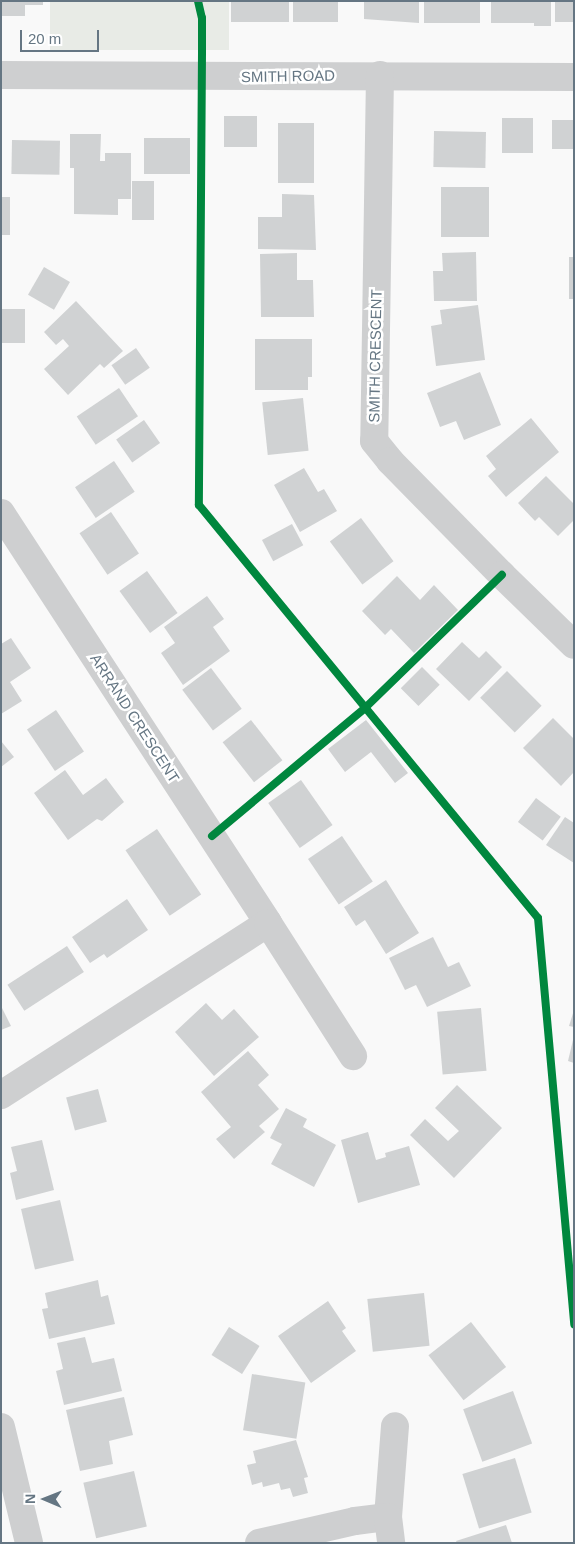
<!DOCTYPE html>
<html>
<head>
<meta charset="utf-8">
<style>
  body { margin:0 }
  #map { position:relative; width:575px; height:1544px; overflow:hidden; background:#f9f9f9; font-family:Arial,sans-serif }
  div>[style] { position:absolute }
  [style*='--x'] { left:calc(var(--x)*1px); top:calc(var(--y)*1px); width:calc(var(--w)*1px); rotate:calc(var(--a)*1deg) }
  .green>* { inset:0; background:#e8ebe6; transform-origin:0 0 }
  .building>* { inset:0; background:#d0d2d3; transform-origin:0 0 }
  .minor>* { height:28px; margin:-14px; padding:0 14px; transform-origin:14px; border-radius:14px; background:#cecfd0 }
  .cycleway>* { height:8px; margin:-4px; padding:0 4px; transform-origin:4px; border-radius:4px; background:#00873e }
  span { translate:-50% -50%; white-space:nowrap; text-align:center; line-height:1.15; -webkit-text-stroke:5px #fff; paint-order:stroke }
  .street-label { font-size:15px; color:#657683 }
  .frame { position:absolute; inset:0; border:2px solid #657683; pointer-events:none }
  .north { position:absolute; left:20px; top:1474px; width:50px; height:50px; -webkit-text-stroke:4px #fff; paint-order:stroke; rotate:271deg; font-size:14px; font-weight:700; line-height:20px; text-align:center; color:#657683 }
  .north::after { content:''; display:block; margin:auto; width:18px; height:22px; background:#657683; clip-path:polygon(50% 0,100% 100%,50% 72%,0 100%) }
  .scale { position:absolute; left:20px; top:30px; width:79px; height:22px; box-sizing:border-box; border:2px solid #657683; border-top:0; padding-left:6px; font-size:15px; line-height:18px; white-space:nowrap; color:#657683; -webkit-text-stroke:4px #fff; paint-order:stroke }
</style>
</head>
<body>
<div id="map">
  <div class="green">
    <i style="left:50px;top:1px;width:179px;height:49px"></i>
  </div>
  <div class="building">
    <i style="clip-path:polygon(1px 1px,43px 1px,43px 5px,25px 5px,25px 16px,1px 16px)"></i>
    <i style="left:231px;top:1px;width:58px;height:21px"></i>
    <i style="left:293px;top:1px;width:45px;height:21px"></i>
    <i style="clip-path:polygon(364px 1px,419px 1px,419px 23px,364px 19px)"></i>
    <i style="left:424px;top:1px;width:56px;height:22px"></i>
    <i style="clip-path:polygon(491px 1px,551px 1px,551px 26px,534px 26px,534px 23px,491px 23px)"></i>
    <i style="left:555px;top:1px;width:19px;height:21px"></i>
    <i style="left:224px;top:116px;width:33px;height:31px"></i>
    <i style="left:502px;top:118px;width:31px;height:35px"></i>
    <i style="left:552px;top:120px;width:22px;height:29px"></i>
    <i style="left:278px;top:123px;width:36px;height:60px"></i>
    <i style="left:434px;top:131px;width:52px;height:36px;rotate:1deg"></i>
    <i style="clip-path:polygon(70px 134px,101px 134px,100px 161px,105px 161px,105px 153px,131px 153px,131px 199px,118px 199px,118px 215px,74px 214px,74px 168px,70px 168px)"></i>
    <i style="left:144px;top:138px;width:46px;height:36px"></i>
    <i style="left:12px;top:140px;width:48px;height:34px;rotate:1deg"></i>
    <i style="left:132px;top:181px;width:22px;height:39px"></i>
    <i style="left:441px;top:187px;width:48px;height:50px"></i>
    <i style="clip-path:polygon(282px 194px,314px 195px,316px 250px,258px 249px,258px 217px,282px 217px)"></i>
    <i style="left:1px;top:197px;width:9px;height:38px"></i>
    <i style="clip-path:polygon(476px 252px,477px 301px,434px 301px,433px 271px,443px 271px,442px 253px)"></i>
    <i style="clip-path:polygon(297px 253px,297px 280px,313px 280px,314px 317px,261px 317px,260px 254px)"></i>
    <i style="left:569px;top:257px;width:5px;height:42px"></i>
    <i style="left:44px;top:267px;width:30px;height:32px;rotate:30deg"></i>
    <i style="clip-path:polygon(76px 301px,123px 351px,104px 368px,100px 364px,68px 395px,44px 369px,69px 346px,63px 339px,56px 345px,44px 332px)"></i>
    <i style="clip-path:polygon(478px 305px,485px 360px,436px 366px,431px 326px,442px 324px,440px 310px)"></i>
    <i style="left:1px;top:309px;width:24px;height:34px"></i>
    <i style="clip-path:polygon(255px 339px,312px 339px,312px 377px,308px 377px,308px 390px,255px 390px)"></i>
    <i style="left:136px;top:348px;width:24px;height:30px;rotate:55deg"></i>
    <i style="clip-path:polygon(480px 372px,501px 425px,464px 440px,456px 421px,440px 427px,427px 393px)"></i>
    <i style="left:119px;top:388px;width:34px;height:51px;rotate:56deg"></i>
    <i style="left:303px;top:398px;width:53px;height:41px;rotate:84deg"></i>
    <i style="clip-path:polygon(531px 418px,559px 452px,506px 497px,488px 476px,496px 469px,486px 456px)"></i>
    <i style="left:144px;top:420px;width:28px;height:34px;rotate:55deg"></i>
    <i style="left:114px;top:461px;width:37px;height:47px;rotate:56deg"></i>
    <i style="clip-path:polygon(304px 468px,318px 492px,324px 489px,337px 511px,300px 532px,274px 485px)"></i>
    <i style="clip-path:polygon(546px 476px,574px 504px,574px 520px,558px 536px,539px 517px,535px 521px,518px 503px)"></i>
    <i style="left:111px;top:512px;width:50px;height:38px;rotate:56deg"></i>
    <i style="left:361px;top:518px;width:54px;height:39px;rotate:53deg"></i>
    <i style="left:292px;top:524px;width:24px;height:34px;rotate:62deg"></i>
    <i style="left:147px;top:571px;width:52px;height:34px;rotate:54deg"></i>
    <i style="clip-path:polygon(397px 576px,420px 600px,434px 585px,458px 610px,414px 653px,391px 629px,385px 635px,362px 611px)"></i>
    <i style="clip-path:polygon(207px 596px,224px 619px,213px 627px,230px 651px,183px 685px,161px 653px,175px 643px,164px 627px)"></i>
    <i style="clip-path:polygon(11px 638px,31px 668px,10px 682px,22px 701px,1px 714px,1px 644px)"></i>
    <i style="clip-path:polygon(462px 642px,479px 658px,486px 651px,502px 667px,469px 701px,436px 669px)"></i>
    <i style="left:422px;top:667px;width:25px;height:30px;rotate:45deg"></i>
    <i style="left:211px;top:668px;width:51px;height:36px;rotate:53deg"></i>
    <i style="left:507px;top:671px;width:49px;height:38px;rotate:45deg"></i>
    <i style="left:56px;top:710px;width:50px;height:35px;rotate:56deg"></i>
    <i style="clip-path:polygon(553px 718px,574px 739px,574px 772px,561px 786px,523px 748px)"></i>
    <i style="left:251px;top:720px;width:51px;height:36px;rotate:52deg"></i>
    <i style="clip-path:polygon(366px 720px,408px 773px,395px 783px,371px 752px,345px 772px,328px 749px)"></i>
    <i style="clip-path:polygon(1px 741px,14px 757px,1px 767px)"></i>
    <i style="clip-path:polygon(65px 770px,83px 795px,106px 778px,124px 802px,102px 821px,97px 819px,68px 840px,34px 793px)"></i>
    <i style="left:301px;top:780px;width:55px;height:40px;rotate:55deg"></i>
    <i style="left:536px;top:798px;width:31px;height:30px;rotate:37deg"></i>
    <i style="clip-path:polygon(565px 817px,574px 823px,574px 863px,546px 845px)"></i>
    <i style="left:157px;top:829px;width:79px;height:38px;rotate:56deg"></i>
    <i style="left:342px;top:836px;width:55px;height:41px;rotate:56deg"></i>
    <i style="clip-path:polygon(386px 880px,419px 933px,386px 954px,365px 920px,356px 926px,344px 907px)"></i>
    <i style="clip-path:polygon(127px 899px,148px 930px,107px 958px,104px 954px,90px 963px,72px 937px)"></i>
    <i style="clip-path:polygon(433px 937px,448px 967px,459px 962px,471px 986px,427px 1007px,416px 985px,405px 990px,389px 958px)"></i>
    <i style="left:67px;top:946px;width:31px;height:71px;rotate:57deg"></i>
    <i style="clip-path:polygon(206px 1003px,222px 1020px,234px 1009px,259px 1037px,214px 1076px,175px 1032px)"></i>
    <i style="clip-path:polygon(1px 1006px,11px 1026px,1px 1030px)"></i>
    <i style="left:481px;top:1008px;width:63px;height:44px;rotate:85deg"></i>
    <i style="clip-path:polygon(574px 1010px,574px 1027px,569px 1026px)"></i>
    <i style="clip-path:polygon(573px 1040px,574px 1040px,574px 1063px,568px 1061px)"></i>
    <i style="clip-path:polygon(248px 1051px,269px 1075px,258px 1085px,279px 1109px,259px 1126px,265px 1132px,234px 1159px,216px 1139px,231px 1127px,201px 1092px)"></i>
    <i style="clip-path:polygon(457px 1085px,502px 1128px,454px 1178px,410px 1135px,425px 1119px,448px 1141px,459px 1131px,435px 1108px)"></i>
    <i style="left:98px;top:1089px;width:34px;height:33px;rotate:75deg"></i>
    <i style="clip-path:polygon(286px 1108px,307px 1119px,303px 1127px,336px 1145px,314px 1187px,271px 1164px,282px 1144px,270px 1138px)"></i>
    <i style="clip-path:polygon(368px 1132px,376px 1160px,386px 1157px,385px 1153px,409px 1146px,420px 1185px,358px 1203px,341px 1140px)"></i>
    <i style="clip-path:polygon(42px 1140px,54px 1190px,16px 1200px,10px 1173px,17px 1171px,11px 1147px)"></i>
    <i style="left:60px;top:1200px;width:62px;height:40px;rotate:77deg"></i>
    <i style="clip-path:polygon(98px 1280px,101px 1297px,108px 1295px,115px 1324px,49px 1339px,42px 1309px,48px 1308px,45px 1293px)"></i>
    <i style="left:424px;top:1293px;width:53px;height:57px;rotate:84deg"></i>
    <i style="clip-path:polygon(328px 1301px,346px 1328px,342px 1331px,356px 1351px,311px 1383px,278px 1336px)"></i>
    <i style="left:471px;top:1322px;width:57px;height:54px;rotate:52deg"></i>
    <i style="left:229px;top:1327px;width:36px;height:33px;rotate:32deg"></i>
    <i style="clip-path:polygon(85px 1337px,92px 1363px,114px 1358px,122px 1391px,64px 1405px,56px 1371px,63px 1369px,57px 1343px)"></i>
    <i style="left:252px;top:1374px;width:54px;height:57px;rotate:9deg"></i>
    <i style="left:513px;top:1391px;width:56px;height:53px;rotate:70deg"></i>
    <i style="clip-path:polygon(124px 1397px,133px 1435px,109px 1441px,113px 1464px,80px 1471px,66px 1410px)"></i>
    <i style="clip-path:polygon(296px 1440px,308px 1477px,304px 1478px,308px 1493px,293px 1497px,290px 1488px,281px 1490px,279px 1483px,263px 1487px,262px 1482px,252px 1485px,247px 1465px,256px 1463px,253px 1451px)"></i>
    <i style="left:515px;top:1458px;width:57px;height:55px;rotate:73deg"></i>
    <i style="left:134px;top:1471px;width:57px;height:52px;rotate:77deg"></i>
    <i style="clip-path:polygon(506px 1525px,512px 1543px,457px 1543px,456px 1541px)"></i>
  </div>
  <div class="minor">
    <i style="--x:1;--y:75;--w:573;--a:0.2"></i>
    <i style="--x:380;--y:75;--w:366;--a:90.9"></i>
    <i style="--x:374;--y:441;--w:26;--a:51"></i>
    <i style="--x:390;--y:461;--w:160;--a:45.5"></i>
    <i style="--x:502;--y:575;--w:100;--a:44.2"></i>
    <i style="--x:1;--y:513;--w:489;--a:56.9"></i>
    <i style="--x:268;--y:923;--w:318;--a:147.2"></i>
    <i style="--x:268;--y:923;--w:158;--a:57.4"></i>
    <i style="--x:1;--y:1427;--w:119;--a:76.4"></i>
    <i style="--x:388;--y:1517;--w:91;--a:-85.6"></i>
    <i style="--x:259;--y:1543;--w:98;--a:-12.9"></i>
    <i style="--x:355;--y:1521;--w:33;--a:-7"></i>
    <i style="--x:388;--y:1517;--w:26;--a:83"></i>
  </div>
  <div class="cycleway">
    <i style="--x:198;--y:1;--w:17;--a:77"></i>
    <i style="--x:202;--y:18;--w:35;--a:90"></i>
    <i style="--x:202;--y:53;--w:452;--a:90.4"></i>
    <i style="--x:199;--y:505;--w:534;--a:50.62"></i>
    <i style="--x:538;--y:918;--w:408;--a:84.9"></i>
    <i style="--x:212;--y:836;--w:199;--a:-39.9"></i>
    <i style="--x:365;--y:708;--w:191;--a:-44.2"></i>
  </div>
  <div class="street-label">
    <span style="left:288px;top:76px;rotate:-1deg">SMITH ROAD</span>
    <span style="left:375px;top:356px;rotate:-89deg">SMITH CRESCENT</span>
    <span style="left:135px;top:718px;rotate:57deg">ARRAND CRESCENT</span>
  </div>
  <div class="frame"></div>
  <div class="north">N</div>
  <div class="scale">20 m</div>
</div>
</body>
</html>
